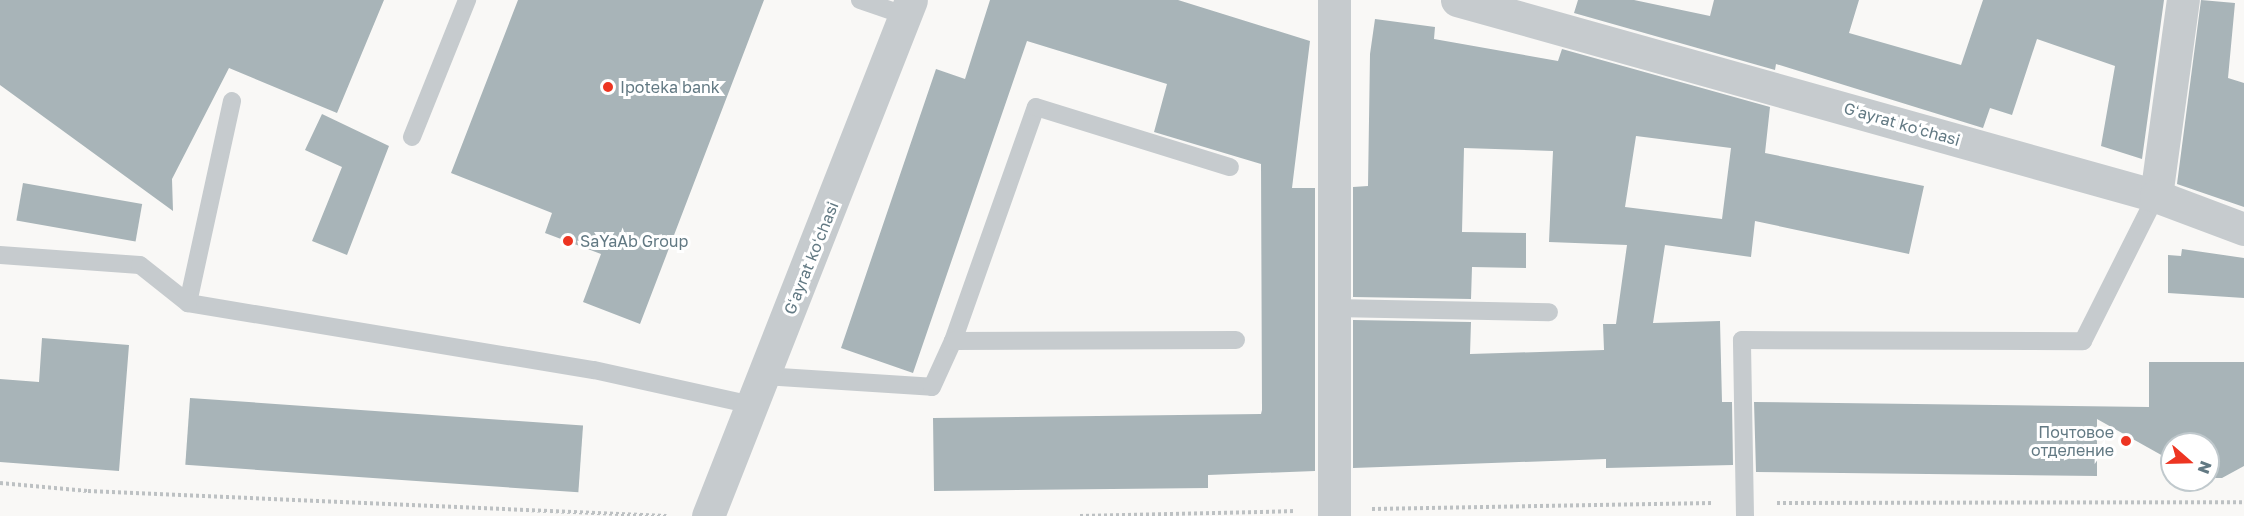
<!DOCTYPE html>
<html>
<head>
<meta charset="utf-8">
<style>
  body { margin:0 }
  #map { position:relative; width:2244px; height:516px; overflow:hidden; background:#f9f8f6; font-family:"Golos Text",sans-serif }
  div>[style] { position:absolute }
  [style*='--x'] { left:calc(var(--x)*1px); top:calc(var(--y)*1px); width:calc(var(--w)*1px); rotate:calc(var(--a)*1deg) }
  .building>* { inset:0; background:#a8b4b8; transform-origin:0 0 }
  .path>* { height:4px; margin-top:-2px; transform-origin:0; background:repeating-linear-gradient(90deg,#bdc1c3 0 3px,transparent 0 6px) }
  .lane>* { height:18px; margin:-9px; padding:0 9px; transform-origin:9px; border-radius:9px; background:#c6cbce }
  .street>* { height:33px; margin:-16.5px; padding:0 16.5px; transform-origin:16.5px; border-radius:16.5px; background:#c6cbce }
  .dots>* { width:16px; height:16px; translate:-50% -50%; box-sizing:border-box; border:3px solid #fff; border-radius:50% }
  span { translate:-50% -50%; white-space:nowrap; text-align:center; line-height:1.15; -webkit-text-stroke:6px #fff; paint-order:stroke }
  .poi-label { font-size:16px; color:#627983 }
  .left { translate:0 -50%; text-align:left }
  .right { translate:-100% -50%; text-align:right }
  .street-label { font-size:16px; color:#627983 }
  .north { position:absolute; left:2160px; top:432px; width:60px; height:60px; box-sizing:border-box; background:#fff; border:2px solid #c0c9cd; border-radius:50%; rotate:110deg; font-size:16px; font-weight:700; line-height:24px; text-align:center; color:#627983 }
  .north::after { content:''; display:block; margin:auto; width:21px; height:27px; background:#ed3522; clip-path:polygon(50% 0,100% 100%,50% 72%,0 100%) }
</style>
</head>
<body>
<div id="map">
  <div class="building">
    <i style="clip-path:polygon(0 0,384px 0,337px 113px,229px 68px,172px 179px,173px 211px,0 85px)"></i>
    <i style="clip-path:polygon(518px 0,764px 0,640px 324px,583px 302px,601px 254px,545px 233px,552px 213px,451px 173px)"></i>
    <i style="clip-path:polygon(990px 0,1178px 0,1310px 41px,1292px 188px,1315px 188px,1315px 471px,1208px 475px,1208px 488px,934px 491px,933px 418px,1261px 414px,1262px 410px,1261px 164px,1154px 132px,1167px 84px,1027px 41px,913px 373px,841px 348px,936px 69px,965px 79px)"></i>
    <i style="clip-path:polygon(1578px 0,1634px 0,1710px 16px,1714px 0,1859px 0,1849px 33px,1961px 65px,1983px 0,2164px 0,2142px 159px,2101px 146px,2115px 66px,2037px 39px,2012px 115px,1990px 108px,1983px 128px,1776px 64px,1775px 70px,1574px 13px)"></i>
    <i style="clip-path:polygon(2201px 0,2235px 3px,2228px 78px,2244px 83px,2244px 207px,2177px 184px)"></i>
    <i style="clip-path:polygon(evenodd,1375px 19px,1435px 27px,1434px 39px,1558px 61px,1562px 49px,1770px 107px,1765px 153px,1924px 186px,1909px 254px,1755px 221px,1751px 257px,1665px 245px,1653px 323px,1720px 321px,1722px 402px,1732px 402px,1733px 465px,1606px 468px,1606px 459px,1353px 468px,1353px 320px,1471px 322px,1470px 354px,1604px 350px,1603px 324px,1616px 324px,1627px 245px,1549px 242px,1553px 151px,1464px 148px,1462px 232px,1526px 233px,1526px 268px,1472px 267px,1471px 299px,1353px 297px,1353px 187px,1368px 186px,1370px 54px,1375px 19px,1636px 136px,1731px 148px,1722px 219px,1625px 207px,1636px 136px)"></i>
    <i style="clip-path:polygon(322px 114px,389px 146px,347px 255px,312px 241px,342px 167px,305px 150px)"></i>
    <i style="left:23px;top:183px;width:121px;height:38px;rotate:10deg"></i>
    <i style="clip-path:polygon(2182px 249px,2244px 258px,2244px 298px,2168px 293px,2168px 255px,2181px 256px)"></i>
    <i style="clip-path:polygon(42px 338px,129px 345px,119px 471px,0 462px,0 379px,39px 382px)"></i>
    <i style="clip-path:polygon(2149px 362px,2244px 362px,2244px 466px,2222px 478px,2208px 478px,2208px 444px,2172px 444px,2172px 461px,2097px 419px,2097px 476px,1756px 472px,1754px 402px,2149px 407px)"></i>
    <i style="left:190px;top:398px;width:394px;height:67px;rotate:4deg"></i>
  </div>
  <div class="path">
    <i style="--x:0;--y:483;--w:88;--a:5.2"></i>
    <i style="--x:88;--y:491;--w:579;--a:2.48"></i>
    <i style="--x:1777;--y:503;--w:467;--a:-0.1"></i>
    <i style="--x:1372;--y:509;--w:340;--a:-1"></i>
    <i style="--x:1080;--y:516;--w:215;--a:-1.3"></i>
  </div>
  <div class="lane">
    <i style="--x:860;--y:0;--w:50;--a:18.8"></i>
    <i style="--x:232;--y:101;--w:207;--a:102.3"></i>
    <i style="--x:188;--y:303;--w:411;--a:9.4"></i>
    <i style="--x:594;--y:370;--w:162;--a:12.5"></i>
    <i style="--x:412;--y:137;--w:148;--a:-68.1"></i>
    <i style="--x:0;--y:255;--w:140;--a:4.1"></i>
    <i style="--x:140;--y:265;--w:61;--a:38.4"></i>
    <i style="--x:1334;--y:308;--w:215;--a:1.1"></i>
    <i style="--x:953;--y:341;--w:248;--a:-70.5"></i>
    <i style="--x:1036;--y:107;--w:203;--a:17.2"></i>
    <i style="--x:764;--y:376;--w:168;--a:3.7"></i>
    <i style="--x:932;--y:387;--w:51;--a:-65.5"></i>
    <i style="--x:953;--y:341;--w:283;--a:-0.2"></i>
    <i style="--x:1745;--y:516;--w:176;--a:-91"></i>
    <i style="--x:1742;--y:340;--w:341;--a:0.2"></i>
    <i style="--x:2083;--y:341;--w:162;--a:-63.3"></i>
  </div>
  <div class="street">
    <i style="--x:1334;--y:0;--w:516;--a:90"></i>
    <i style="--x:1457;--y:0;--w:726;--a:15.66"></i>
    <i style="--x:2156;--y:196;--w:198;--a:-82.2"></i>
    <i style="--x:2156;--y:196;--w:94;--a:20.6"></i>
    <i style="--x:708;--y:516;--w:554;--a:-68.52"></i>
  </div>
  <div class="dots">
    <i style="left:608px;top:87px;background:#ed3522"></i>
    <i style="left:568px;top:241px;background:#ed3522"></i>
    <i style="left:2126px;top:441px;background:#ed3522"></i>
  </div>
  <div class="poi-label">
    <span class="left" style="left:620px;top:87px">Ipoteka bank</span>
    <span class="left" style="left:580px;top:241px">SaYaAb Group</span>
    <span class="right" style="left:2114px;top:441px">Почтовое<br>отделение</span>
  </div>
  <div class="street-label">
    <span style="left:1902px;top:124px;rotate:16deg">Gʻayrat koʻchasi</span>
    <span style="left:811px;top:258px;rotate:-68deg">Gʻayrat koʻchasi</span>
  </div>
  <div class="north">N</div>
</div>
</body>
</html>
